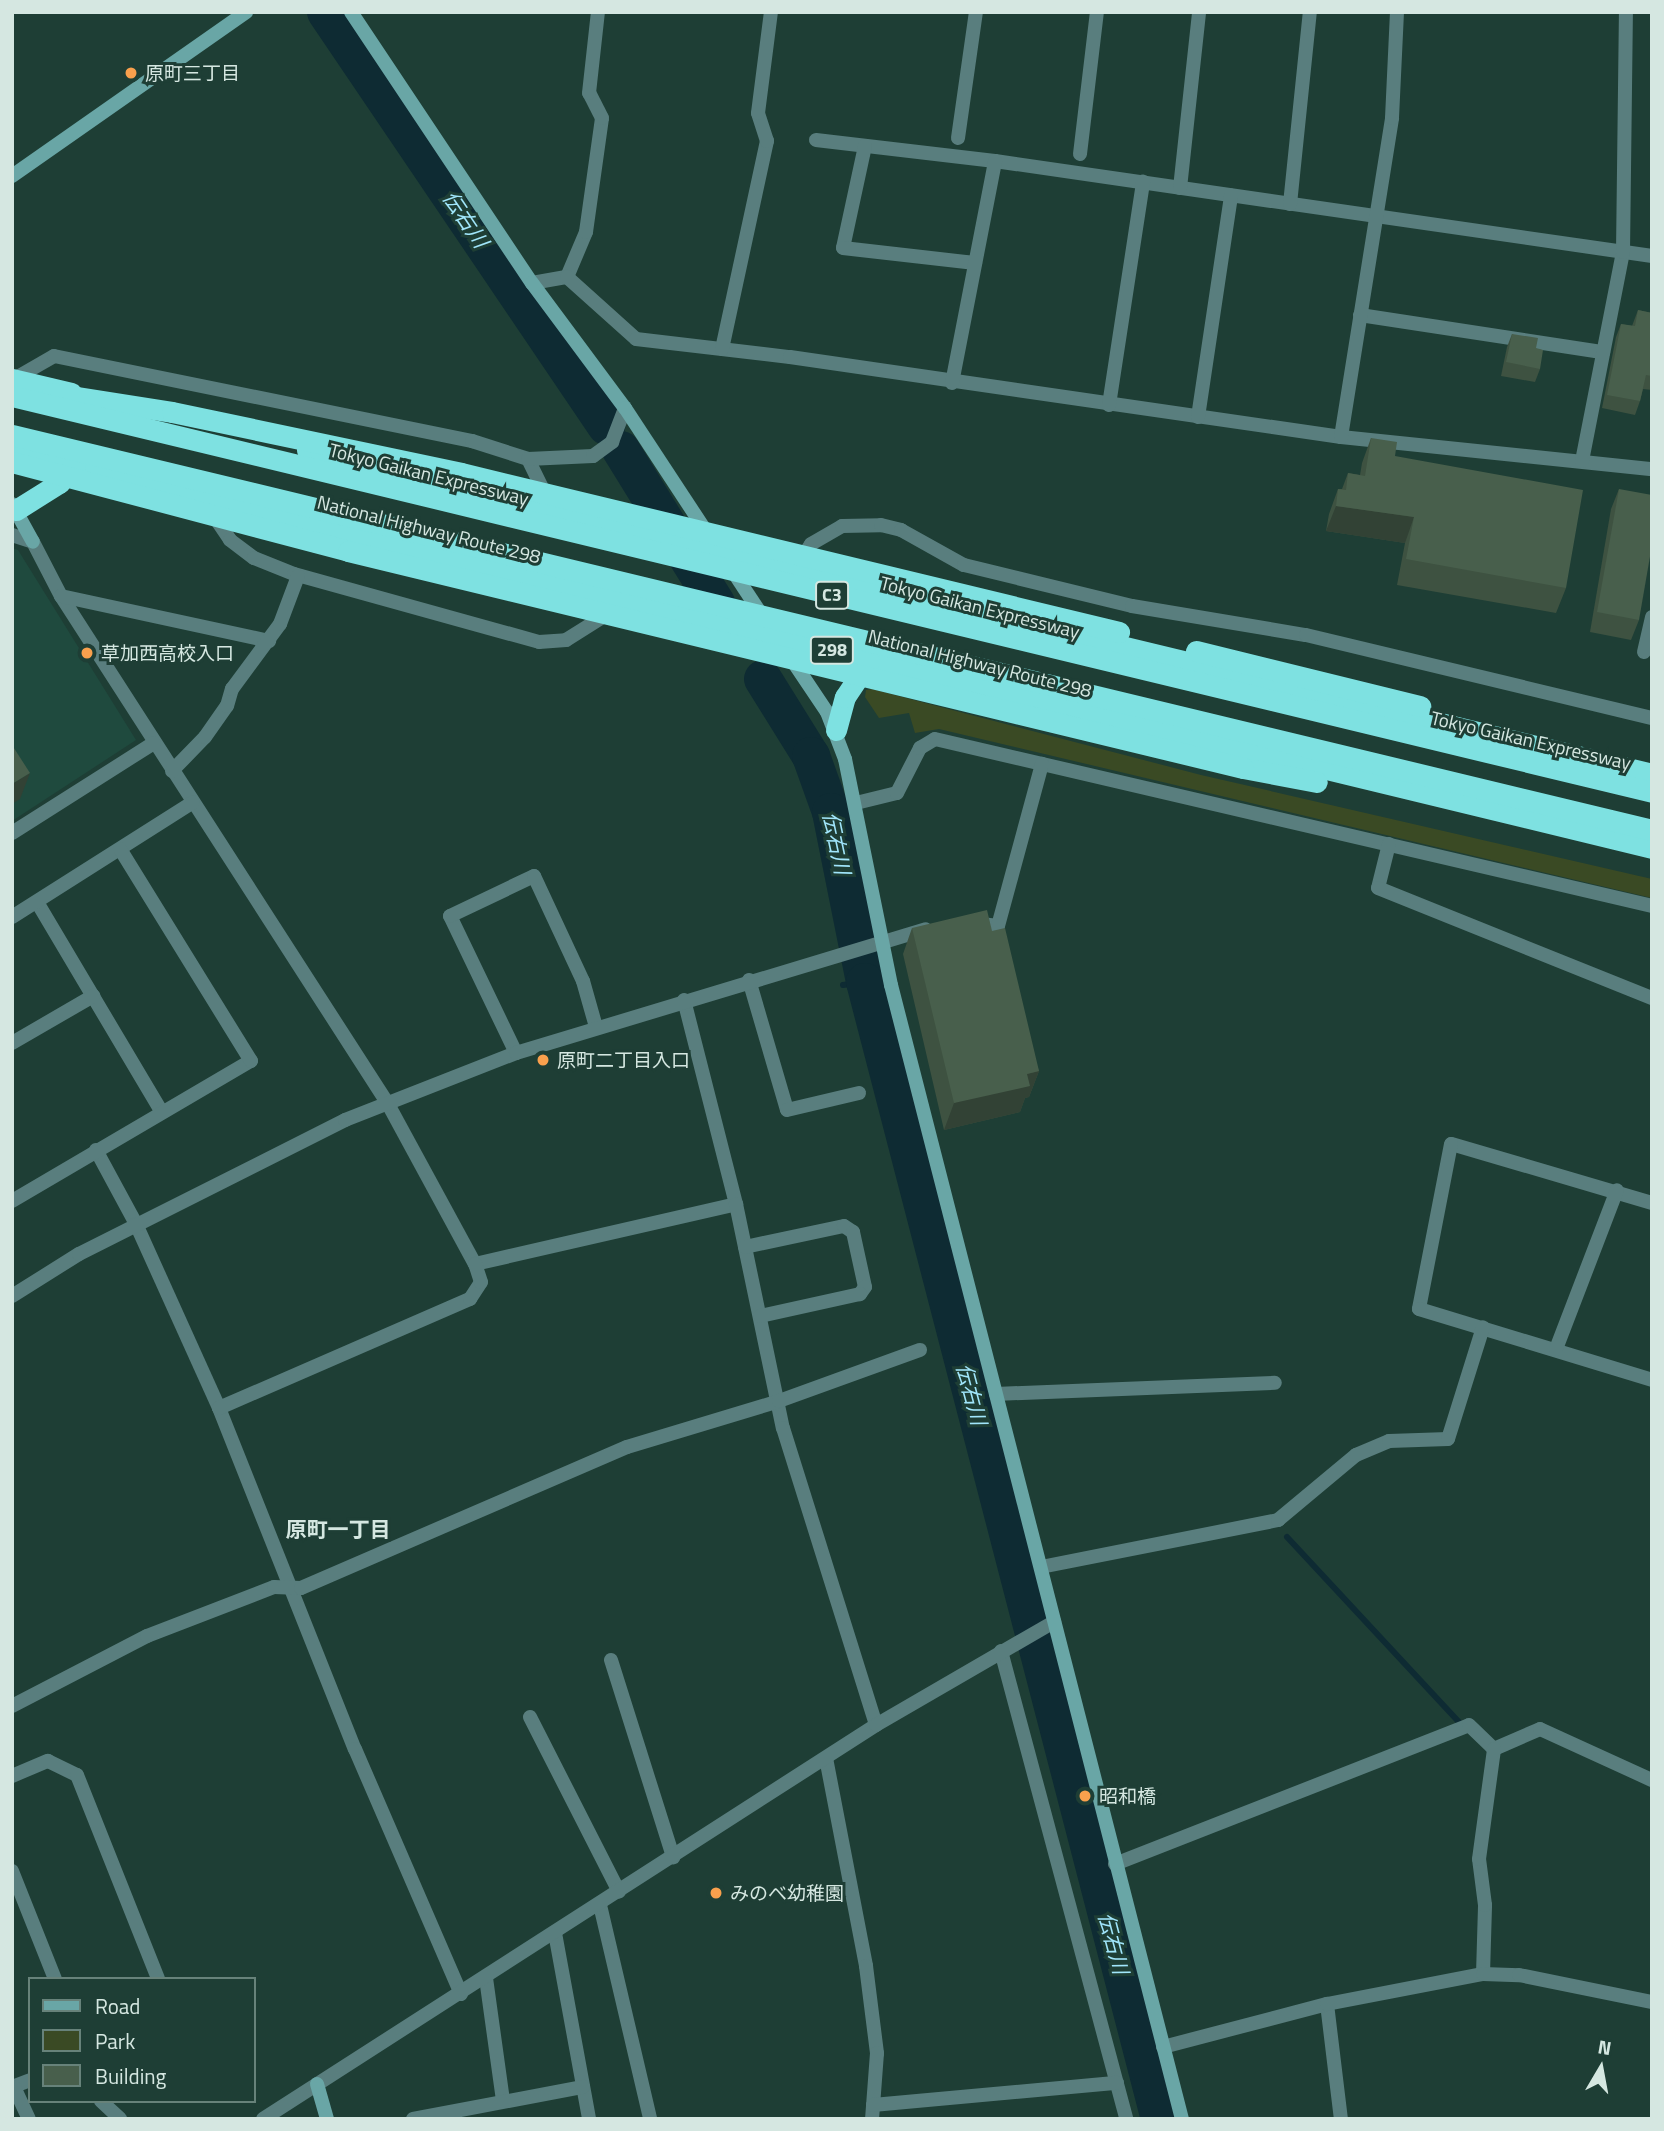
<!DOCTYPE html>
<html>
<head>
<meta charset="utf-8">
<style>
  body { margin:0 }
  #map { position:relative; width:1664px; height:2131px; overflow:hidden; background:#1e3e35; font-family:"Titillium Web","Noto Sans JP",sans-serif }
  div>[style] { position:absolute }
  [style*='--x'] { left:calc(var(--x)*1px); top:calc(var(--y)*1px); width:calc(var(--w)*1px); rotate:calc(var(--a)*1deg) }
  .built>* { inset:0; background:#1f4a3e }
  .green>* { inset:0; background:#3a4a24 }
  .stream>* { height:6px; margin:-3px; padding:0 3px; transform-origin:3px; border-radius:3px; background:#0e2b33 }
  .river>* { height:38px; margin:-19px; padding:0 19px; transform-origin:19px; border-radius:19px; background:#0e2b33 }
  .street>* { height:14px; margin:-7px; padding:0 7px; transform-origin:7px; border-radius:7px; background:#597e7e }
  .secondary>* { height:14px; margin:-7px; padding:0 7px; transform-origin:7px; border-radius:7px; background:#69a6a6 }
  .highway>* { height:21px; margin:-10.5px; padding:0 10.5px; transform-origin:10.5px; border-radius:10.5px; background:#7ee1e1 }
  .highway-bridge>* { height:21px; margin:-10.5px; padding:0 10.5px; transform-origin:10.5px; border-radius:10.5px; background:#7ee1e1 }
  .wall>* { inset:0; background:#3e5241 }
  .shaded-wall>* { inset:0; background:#324235 }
  .building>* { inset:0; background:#485f4c }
  .dots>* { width:19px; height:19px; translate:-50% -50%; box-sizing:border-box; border:4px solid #1e3e35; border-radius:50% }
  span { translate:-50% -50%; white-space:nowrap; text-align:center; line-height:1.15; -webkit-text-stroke:6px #1e3e35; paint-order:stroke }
  .shield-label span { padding:2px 5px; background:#1e3e35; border:2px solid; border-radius:5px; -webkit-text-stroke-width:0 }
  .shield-label { font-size:18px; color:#d5e7e1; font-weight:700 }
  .poi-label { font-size:19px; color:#d5e7e1 }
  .left { translate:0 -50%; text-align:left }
  .street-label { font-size:19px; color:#d5e7e1 }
  .water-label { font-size:21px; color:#a1e6fb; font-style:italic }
  .neighbourhood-label { font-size:21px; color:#d5e7e1; font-weight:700 }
  .frame { position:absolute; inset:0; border:14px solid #d5e7e1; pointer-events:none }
  .legend { position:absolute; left:28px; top:1977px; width:228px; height:126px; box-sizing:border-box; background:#1e3e35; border:2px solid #67827a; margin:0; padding:9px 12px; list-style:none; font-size:21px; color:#d5e7e1 }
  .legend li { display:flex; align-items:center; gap:14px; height:35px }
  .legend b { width:35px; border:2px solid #67827a }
  .north { position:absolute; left:1566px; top:2033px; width:70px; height:70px; -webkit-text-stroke:5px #1e3e35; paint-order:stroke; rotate:10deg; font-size:19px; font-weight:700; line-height:28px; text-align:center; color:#d5e7e1 }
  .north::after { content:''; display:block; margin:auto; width:24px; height:32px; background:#d5e7e1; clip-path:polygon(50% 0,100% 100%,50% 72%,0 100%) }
</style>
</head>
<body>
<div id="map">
  <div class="built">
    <i style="clip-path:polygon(12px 548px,18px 550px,136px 740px,12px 821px)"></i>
  </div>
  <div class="green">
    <i style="clip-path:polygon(872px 689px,1201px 775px,1652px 879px,1652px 898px,939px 729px,915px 733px,909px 713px,879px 718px,865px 697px,866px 690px)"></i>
  </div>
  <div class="stream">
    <i style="--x:843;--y:985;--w:22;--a:-8"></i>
    <i style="--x:1287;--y:1537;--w:257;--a:47.1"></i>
  </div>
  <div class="river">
    <i style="--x:326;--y:12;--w:500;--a:55.9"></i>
    <i style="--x:621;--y:450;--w:89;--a:58.3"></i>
    <i style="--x:686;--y:555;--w:57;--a:58"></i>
    <i style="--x:763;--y:679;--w:91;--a:58.1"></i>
    <i style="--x:811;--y:756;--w:59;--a:70.3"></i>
    <i style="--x:831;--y:812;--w:173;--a:78.7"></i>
    <i style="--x:865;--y:982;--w:1175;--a:75.46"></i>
  </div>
  <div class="street">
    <i style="--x:958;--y:138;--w:127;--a:-81.9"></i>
    <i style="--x:816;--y:140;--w:180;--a:6.7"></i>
    <i style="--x:995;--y:161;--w:664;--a:8.23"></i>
    <i style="--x:865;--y:146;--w:104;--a:102.2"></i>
    <i style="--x:843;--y:248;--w:133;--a:6.5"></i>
    <i style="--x:1080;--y:154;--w:143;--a:-83.2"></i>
    <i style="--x:1180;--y:188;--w:177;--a:-83.8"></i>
    <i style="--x:1290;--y:204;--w:193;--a:-84.1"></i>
    <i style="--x:567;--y:277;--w:49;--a:-67.1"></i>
    <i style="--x:586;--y:232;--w:115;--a:-82"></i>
    <i style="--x:602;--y:118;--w:28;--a:-117"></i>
    <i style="--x:589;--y:93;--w:81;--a:-83.7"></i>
    <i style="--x:532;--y:283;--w:36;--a:-10"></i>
    <i style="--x:567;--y:277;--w:93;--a:41.9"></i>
    <i style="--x:636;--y:339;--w:155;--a:6.7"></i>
    <i style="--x:790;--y:357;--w:557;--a:8.26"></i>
    <i style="--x:1341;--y:437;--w:313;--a:5.9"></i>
    <i style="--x:1360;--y:315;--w:246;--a:8.7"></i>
    <i style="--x:722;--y:349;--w:213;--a:-77.8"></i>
    <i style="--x:767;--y:141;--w:29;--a:-108"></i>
    <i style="--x:758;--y:113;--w:102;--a:-82.7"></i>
    <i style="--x:14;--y:379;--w:46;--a:-29.9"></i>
    <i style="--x:54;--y:356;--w:427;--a:11.5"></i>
    <i style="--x:472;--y:441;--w:59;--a:17.8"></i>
    <i style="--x:528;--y:459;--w:43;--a:64"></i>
    <i style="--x:952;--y:383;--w:226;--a:-79"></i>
    <i style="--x:1109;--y:405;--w:226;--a:-81.3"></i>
    <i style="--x:1198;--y:417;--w:224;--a:-81.5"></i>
    <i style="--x:1341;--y:437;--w:323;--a:-80.9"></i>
    <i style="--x:1392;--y:118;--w:106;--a:-87.3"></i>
    <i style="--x:528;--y:459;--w:65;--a:-2.6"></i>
    <i style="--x:593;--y:456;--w:24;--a:-36"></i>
    <i style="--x:612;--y:442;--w:36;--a:-69"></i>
    <i style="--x:1582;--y:461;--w:213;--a:-78.9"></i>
    <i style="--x:1623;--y:252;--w:240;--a:-89.3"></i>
    <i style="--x:212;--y:513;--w:32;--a:56"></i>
    <i style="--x:230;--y:540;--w:30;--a:37"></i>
    <i style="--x:254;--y:558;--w:43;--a:21.8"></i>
    <i style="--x:294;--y:574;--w:254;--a:15.5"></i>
    <i style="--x:539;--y:642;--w:27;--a:-4"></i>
    <i style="--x:566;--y:640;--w:51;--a:-32.1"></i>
    <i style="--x:12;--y:535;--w:22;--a:18"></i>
    <i style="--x:33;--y:542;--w:61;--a:62.6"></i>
    <i style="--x:61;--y:596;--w:604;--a:57.23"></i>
    <i style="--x:388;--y:1104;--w:182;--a:61.5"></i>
    <i style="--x:475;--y:1264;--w:268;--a:-12.9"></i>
    <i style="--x:800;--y:561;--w:20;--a:-57"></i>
    <i style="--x:811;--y:544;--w:36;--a:-30"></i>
    <i style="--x:842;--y:526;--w:39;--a:-1"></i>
    <i style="--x:881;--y:525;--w:21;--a:14"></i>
    <i style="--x:901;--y:530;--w:72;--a:29.1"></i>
    <i style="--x:964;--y:565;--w:173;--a:13.7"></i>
    <i style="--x:1132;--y:606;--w:176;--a:9.5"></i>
    <i style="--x:1306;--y:635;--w:356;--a:13.5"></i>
    <i style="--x:61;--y:596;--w:213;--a:12.2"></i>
    <i style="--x:1644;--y:652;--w:36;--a:-77"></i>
    <i style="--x:172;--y:771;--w:47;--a:-45.9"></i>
    <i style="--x:205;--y:737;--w:38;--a:-55"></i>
    <i style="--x:227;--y:706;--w:18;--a:-74"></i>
    <i style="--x:232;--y:689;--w:81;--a:-53.6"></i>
    <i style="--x:280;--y:624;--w:51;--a:-69.4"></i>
    <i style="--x:856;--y:803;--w:42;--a:-13.7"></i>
    <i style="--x:897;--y:793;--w:51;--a:-62.9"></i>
    <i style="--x:920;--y:748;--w:17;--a:-31"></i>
    <i style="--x:935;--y:739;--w:736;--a:13.11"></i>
    <i style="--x:12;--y:833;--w:168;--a:-32.4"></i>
    <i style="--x:1389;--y:844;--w:45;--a:104"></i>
    <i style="--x:1378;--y:888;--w:295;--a:21.9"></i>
    <i style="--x:37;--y:902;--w:243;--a:59.3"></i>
    <i style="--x:12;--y:917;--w:214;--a:-32.4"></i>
    <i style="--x:973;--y:923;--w:25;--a:7"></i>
    <i style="--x:998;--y:926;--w:168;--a:-74.8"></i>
    <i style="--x:749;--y:980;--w:135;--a:73.7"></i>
    <i style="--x:787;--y:1110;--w:74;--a:-13.3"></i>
    <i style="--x:684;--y:1000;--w:211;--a:75.7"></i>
    <i style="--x:736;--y:1204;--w:229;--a:78.2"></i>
    <i style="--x:783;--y:1428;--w:311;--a:72.6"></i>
    <i style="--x:12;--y:1043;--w:94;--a:-30.1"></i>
    <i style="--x:516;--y:1053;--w:152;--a:-115.7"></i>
    <i style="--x:450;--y:916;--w:93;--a:-25.5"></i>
    <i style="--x:534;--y:876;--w:116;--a:65"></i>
    <i style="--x:583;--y:981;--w:48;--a:74.2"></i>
    <i style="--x:96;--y:1150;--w:84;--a:61.6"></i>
    <i style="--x:136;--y:1224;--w:202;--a:65.7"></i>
    <i style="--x:219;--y:1408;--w:367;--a:68.3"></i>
    <i style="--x:355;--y:1749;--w:267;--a:66.6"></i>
    <i style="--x:12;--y:1201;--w:277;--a:-30.4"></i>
    <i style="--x:251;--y:1061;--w:249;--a:-121.7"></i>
    <i style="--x:1652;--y:1203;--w:209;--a:-163.6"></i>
    <i style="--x:1451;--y:1144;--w:168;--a:101"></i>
    <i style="--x:1419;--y:1309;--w:244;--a:16.9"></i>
    <i style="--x:745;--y:1247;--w:101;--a:-12"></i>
    <i style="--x:844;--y:1226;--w:11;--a:34"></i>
    <i style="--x:853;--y:1232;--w:56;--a:77.7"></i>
    <i style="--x:865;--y:1287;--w:9;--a:126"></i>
    <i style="--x:860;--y:1294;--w:102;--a:167.6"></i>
    <i style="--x:12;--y:1296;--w:79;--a:-32.1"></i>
    <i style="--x:79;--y:1254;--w:298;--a:-26.7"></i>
    <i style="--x:345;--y:1120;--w:184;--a:-21.4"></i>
    <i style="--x:516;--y:1053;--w:428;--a:-16.8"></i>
    <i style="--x:1556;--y:1349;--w:170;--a:-69"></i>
    <i style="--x:996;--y:1394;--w:279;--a:-2.3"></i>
    <i style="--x:219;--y:1408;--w:274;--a:-23.5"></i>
    <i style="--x:470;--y:1299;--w:20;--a:-57"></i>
    <i style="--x:481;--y:1282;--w:19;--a:-108"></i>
    <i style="--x:1041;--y:1567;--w:242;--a:-11.2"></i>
    <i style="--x:1278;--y:1520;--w:102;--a:-39.8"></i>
    <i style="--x:1356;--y:1455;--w:36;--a:-23"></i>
    <i style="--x:1389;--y:1441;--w:59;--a:-1.9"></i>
    <i style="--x:1448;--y:1439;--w:117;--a:-72.6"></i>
    <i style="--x:1001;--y:1651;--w:484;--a:75"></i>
    <i style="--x:611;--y:1660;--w:207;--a:72.5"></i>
    <i style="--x:12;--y:1706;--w:152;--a:-27.4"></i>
    <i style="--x:147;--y:1636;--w:136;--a:-21.1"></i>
    <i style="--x:274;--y:1587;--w:27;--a:2"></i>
    <i style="--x:301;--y:1588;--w:355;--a:-23.4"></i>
    <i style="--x:627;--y:1447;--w:159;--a:-16.8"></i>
    <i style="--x:779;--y:1401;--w:150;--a:-19.9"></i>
    <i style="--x:530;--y:1717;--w:196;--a:63"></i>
    <i style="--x:826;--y:1758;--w:212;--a:79.1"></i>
    <i style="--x:866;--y:1966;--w:88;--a:82.8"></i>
    <i style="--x:877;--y:2053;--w:66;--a:94.3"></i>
    <i style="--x:12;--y:1776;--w:39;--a:-23"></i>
    <i style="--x:48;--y:1761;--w:32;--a:26"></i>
    <i style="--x:77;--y:1775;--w:219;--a:68.3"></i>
    <i style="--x:1115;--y:1864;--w:380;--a:-21.4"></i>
    <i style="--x:1469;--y:1725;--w:35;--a:44"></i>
    <i style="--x:1494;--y:1749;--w:50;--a:-23.5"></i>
    <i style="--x:1540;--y:1729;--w:123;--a:24.5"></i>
    <i style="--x:12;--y:1871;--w:116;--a:68.3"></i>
    <i style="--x:600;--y:1905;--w:220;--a:76.8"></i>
    <i style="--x:555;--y:1933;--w:189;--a:79.6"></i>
    <i style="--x:1483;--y:1974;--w:69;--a:-88.3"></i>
    <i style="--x:1485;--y:1905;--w:46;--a:-97.4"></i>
    <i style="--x:1479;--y:1859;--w:111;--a:-82.2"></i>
    <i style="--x:486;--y:1978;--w:124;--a:82.1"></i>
    <i style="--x:1327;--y:2004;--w:116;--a:83.1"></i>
    <i style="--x:1163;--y:2047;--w:170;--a:-14.7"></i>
    <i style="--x:1327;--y:2004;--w:159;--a:-10.9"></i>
    <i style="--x:1483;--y:1974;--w:36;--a:2"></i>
    <i style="--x:1519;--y:1975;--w:136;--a:11.5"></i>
    <i style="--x:12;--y:2087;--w:19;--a:-21"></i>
    <i style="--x:14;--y:2087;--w:35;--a:65"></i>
    <i style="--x:101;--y:2101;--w:26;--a:43"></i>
    <i style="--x:873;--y:2105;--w:245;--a:-5.2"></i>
    <i style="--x:263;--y:2119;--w:729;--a:-32.73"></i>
    <i style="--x:876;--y:1725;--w:206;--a:-30.1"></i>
    <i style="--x:413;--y:2119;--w:173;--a:-10.7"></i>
  </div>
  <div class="secondary">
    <i style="--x:351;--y:12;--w:326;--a:56.3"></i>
    <i style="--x:532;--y:283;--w:156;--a:53.4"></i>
    <i style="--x:625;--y:408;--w:153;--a:56.7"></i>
    <i style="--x:12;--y:176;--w:286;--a:-35"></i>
    <i style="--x:12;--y:504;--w:43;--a:61.1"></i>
    <i style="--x:730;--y:567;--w:60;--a:56.6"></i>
    <i style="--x:790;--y:657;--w:66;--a:56.1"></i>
    <i style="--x:827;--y:712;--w:50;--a:69"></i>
    <i style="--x:845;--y:759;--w:231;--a:78.5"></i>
    <i style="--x:891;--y:985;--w:1171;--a:75.61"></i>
    <i style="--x:317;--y:2084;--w:36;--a:74"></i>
  </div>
  <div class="highway">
    <i style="--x:12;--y:379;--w:61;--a:13.3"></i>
    <i style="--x:12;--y:450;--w:1688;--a:13.64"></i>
    <i style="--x:307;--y:450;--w:1383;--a:13.54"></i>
    <i style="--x:16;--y:510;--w:51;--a:-32.1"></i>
    <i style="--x:59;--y:483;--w:23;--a:-47"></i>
    <i style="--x:1196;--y:651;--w:231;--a:13.8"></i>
    <i style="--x:836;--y:730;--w:34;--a:-75"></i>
    <i style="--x:845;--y:697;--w:43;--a:-56.3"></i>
    <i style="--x:1243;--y:768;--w:75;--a:10.7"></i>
  </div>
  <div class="highway-bridge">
    <i style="--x:52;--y:393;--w:121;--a:9"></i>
    <i style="--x:172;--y:412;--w:295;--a:11.9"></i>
    <i style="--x:461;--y:473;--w:677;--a:13.58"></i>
    <i style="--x:12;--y:396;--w:1687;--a:13.57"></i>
    <i style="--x:12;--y:435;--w:1687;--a:13.54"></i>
    <i style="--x:12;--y:462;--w:348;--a:14.8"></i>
    <i style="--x:348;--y:551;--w:921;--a:13.63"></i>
  </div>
  <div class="wall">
    <i style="clip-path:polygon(1638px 310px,1652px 313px,1652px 390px,1643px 389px,1640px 401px,1635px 415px,1602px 408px,1616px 337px,1621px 324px,1632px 326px)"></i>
    <i style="clip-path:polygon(1512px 334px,1536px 348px,1540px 369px,1535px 382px,1501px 376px,1507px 347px)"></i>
    <i style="clip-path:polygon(1371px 438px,1566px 588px,1556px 613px,1397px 585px,1405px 543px,1326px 531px,1329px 514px,1338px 489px,1342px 489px,1348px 473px,1360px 475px,1362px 463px)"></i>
    <i style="clip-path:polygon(1619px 489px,1639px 620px,1631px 640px,1590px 632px,1611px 509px)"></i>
    <i style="clip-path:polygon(912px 928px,992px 931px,1039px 1071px,1029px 1097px,1025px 1098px,1020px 1112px,944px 1130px,903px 954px)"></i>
  </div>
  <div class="shaded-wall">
    <i style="clip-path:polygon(1336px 506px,1414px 517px,1405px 543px,1326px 531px)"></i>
    <i style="clip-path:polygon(30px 773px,20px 799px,12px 804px,12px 784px)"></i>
    <i style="clip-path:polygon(1039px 1071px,1029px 1097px,1025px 1098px,1020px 1112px,944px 1130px,954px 1103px,1027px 1074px)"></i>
  </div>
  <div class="building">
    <i style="clip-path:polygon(1638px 310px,1652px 313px,1652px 376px,1646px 375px,1640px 401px,1607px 395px,1621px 324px,1635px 326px)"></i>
    <i style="clip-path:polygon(1512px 334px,1538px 338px,1536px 348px,1543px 350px,1540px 369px,1506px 362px)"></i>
    <i style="clip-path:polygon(1371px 438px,1397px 442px,1395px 456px,1583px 490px,1566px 588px,1406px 559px,1414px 517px,1336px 506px,1338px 489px,1346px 490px,1348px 473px,1365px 476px)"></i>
    <i style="clip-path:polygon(1619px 489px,1652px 495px,1652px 545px,1639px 620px,1597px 612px)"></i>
    <i style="clip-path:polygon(12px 745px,30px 773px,12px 784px)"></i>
    <i style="clip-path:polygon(987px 910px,992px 931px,1005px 928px,1039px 1071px,1027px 1074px,1030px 1086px,954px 1103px,912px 928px)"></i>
  </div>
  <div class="dots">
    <i style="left:131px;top:73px;background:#f9a04d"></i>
    <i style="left:87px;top:653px;background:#f9a04d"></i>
    <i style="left:543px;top:1060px;background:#f9a04d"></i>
    <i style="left:1085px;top:1796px;background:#f9a04d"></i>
    <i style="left:716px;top:1893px;background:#f9a04d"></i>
  </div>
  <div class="shield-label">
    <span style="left:832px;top:595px">C3</span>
    <span style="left:832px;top:650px">298</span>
  </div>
  <div class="poi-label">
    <span class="left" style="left:145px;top:73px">原町三丁目</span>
    <span class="left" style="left:101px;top:653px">草加西高校入口</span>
    <span class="left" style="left:557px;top:1060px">原町二丁目入口</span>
    <span class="left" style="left:1099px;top:1796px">昭和橋</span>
    <span class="left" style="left:730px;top:1893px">みのべ幼稚園</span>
  </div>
  <div class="street-label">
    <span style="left:429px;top:474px;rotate:14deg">Tokyo Gaikan Expressway</span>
    <span style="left:429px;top:529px;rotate:14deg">National Highway Route 298</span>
    <span style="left:980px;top:607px;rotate:14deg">Tokyo Gaikan Expressway</span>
    <span style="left:980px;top:663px;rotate:14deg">National Highway Route 298</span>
    <span style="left:1531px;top:740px;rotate:13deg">Tokyo Gaikan Expressway</span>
  </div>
  <div class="water-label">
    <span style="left:466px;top:219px;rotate:56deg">伝右川</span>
    <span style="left:837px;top:843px;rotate:78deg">伝右川</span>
    <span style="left:972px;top:1394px;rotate:75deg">伝右川</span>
    <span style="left:1114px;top:1943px;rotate:75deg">伝右川</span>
  </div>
  <div class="neighbourhood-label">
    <span style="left:338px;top:1529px">原町一丁目</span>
  </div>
  <div class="frame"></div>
  <ul class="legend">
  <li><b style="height:9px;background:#69a6a6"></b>Road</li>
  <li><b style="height:19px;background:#3a4a24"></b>Park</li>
  <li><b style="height:19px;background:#485f4c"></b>Building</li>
  </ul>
  <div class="north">N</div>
</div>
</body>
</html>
